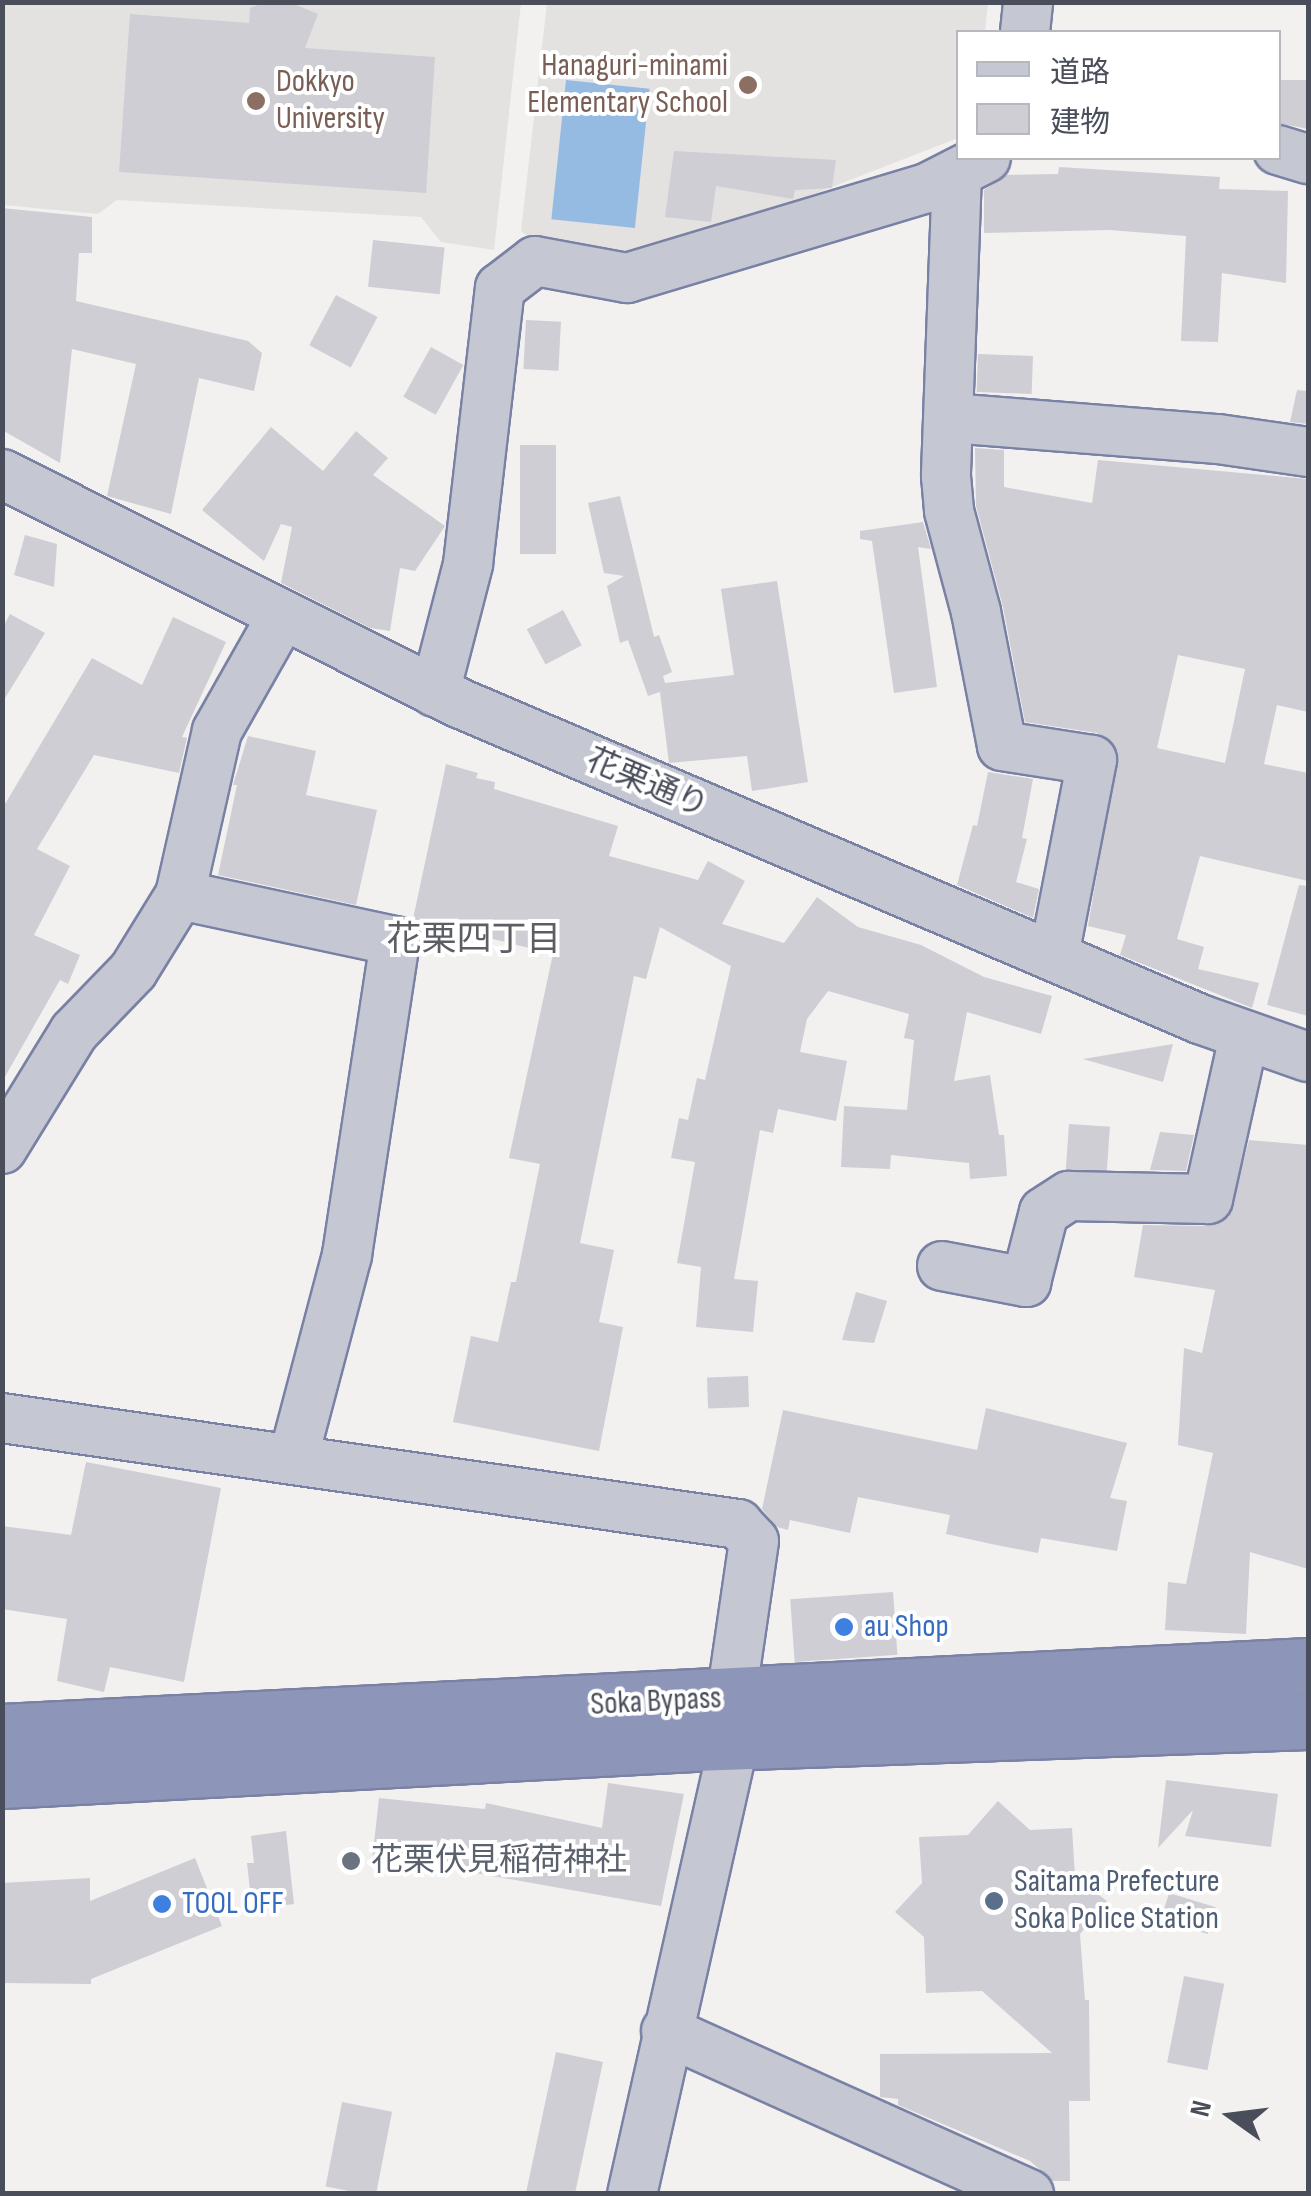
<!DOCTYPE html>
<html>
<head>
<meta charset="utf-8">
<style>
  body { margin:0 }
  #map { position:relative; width:1311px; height:2196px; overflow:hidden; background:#f2f1f0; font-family:"Sofia Sans Condensed","Noto Sans JP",sans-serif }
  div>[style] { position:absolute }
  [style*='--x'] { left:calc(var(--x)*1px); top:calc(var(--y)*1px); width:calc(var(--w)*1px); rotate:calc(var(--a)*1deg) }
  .education>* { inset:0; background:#e3e2e1 }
  .water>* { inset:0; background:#96bbe2; transform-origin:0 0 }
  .building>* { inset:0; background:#ceced4; transform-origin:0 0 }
  .roads { filter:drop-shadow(2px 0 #7981a4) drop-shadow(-2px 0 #7981a4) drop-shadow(0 2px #7981a4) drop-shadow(0 -2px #7981a4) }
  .minor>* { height:48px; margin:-24px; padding:0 24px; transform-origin:24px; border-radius:24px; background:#c5c8d3 }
  .highway>* { height:55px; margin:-27.5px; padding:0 27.5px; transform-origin:27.5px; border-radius:27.5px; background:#8d96b8 }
  .dots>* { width:28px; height:28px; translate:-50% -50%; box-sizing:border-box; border:5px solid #fff; border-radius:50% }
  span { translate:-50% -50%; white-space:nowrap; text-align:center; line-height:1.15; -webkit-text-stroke:8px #fff; paint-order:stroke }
  .education-label { font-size:32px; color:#785e54 }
  .right { translate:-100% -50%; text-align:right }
  .left { translate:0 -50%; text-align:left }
  .street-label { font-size:32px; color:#4a4e5b }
  .shop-label { font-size:32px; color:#366cbe }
  .worship-label { font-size:32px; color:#5b616d }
  .service-label { font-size:32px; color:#4e5e75 }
  .neighbourhood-label { font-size:35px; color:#5d5e64 }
  .frame { position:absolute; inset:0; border:5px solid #4a4e5b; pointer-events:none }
  .legend { position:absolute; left:956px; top:30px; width:325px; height:130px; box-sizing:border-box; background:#fff; border:2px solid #b7b8bd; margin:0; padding:12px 18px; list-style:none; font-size:30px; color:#4a4e5b }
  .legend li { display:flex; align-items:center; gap:20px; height:50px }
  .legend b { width:50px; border:2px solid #b7b8bd }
  .north { position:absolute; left:1181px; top:2066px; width:100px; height:100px; -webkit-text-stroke:8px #fff; paint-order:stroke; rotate:284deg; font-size:28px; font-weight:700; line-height:40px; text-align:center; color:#4a4e5b }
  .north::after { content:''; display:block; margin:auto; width:35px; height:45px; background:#4a4e5b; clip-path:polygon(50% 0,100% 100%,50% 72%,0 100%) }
</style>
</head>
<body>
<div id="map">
  <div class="education">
    <i style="clip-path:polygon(2px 3px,521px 3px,494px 250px,441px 242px,421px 217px,117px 200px,98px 214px,3px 205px)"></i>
    <i style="clip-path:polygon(547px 3px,988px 3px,985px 32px,958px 32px,958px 138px,642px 261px,537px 244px,521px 231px)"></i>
  </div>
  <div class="water">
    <i style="left:566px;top:80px;width:84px;height:140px;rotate:6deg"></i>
  </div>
  <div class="building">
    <i style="clip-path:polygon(265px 2px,289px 2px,318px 14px,305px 48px,435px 57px,426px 193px,119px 172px,130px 14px,249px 23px,250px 8px)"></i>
    <i style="clip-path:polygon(1278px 80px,1307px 80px,1308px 129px,1278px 123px)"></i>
    <i style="clip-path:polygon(674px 151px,836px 160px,832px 188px,795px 190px,793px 199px,716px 186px,711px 222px,665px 217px)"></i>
    <i style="clip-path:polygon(1059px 167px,1220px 177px,1219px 189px,1288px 191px,1286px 283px,1222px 273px,1218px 342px,1181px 341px,1186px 236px,1109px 230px,984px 233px,984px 190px,1007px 175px,1058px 174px)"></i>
    <i style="clip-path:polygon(2px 208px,92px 217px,92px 253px,79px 253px,76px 301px,248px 341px,262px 353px,254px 391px,199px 378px,171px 514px,107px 496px,136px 364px,72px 349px,60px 463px,2px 430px)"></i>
    <i style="left:373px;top:240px;width:72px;height:47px;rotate:6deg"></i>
    <i style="left:336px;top:295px;width:47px;height:57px;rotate:28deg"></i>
    <i style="left:526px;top:320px;width:35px;height:49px;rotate:3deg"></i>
    <i style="left:431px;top:347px;width:37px;height:57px;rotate:29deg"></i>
    <i style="left:978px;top:354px;width:55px;height:38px;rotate:2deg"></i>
    <i style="clip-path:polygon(1297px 390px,1308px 391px,1308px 424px,1290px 422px)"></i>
    <i style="clip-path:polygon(271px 427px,323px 471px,356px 431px,388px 458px,373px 475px,445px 526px,415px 571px,400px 568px,390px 631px,370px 628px,281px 583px,292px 527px,281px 524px,264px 561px,202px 510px)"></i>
    <i style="left:520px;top:445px;width:36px;height:109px"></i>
    <i style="clip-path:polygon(evenodd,975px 448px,1004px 450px,1004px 487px,1092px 503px,1098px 460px,1308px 479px,1308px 712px,1277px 705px,1264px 764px,1308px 773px,1308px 881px,1200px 856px,1177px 939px,1204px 947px,1198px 969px,1259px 983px,1252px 1008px,1120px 955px,1126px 935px,1088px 926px,1118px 752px,1110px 740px,1097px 733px,1025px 722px,1003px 607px,976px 506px,975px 448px,1178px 655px,1245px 669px,1225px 763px,1157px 748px,1178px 655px)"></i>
    <i style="clip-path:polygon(620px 496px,654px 637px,659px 635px,672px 672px,663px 676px,665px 683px,734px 675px,721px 589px,777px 581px,808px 782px,752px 791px,747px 756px,669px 763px,660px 692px,648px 696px,628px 640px,620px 643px,607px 586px,624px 576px,604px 573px,588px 503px)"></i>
    <i style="clip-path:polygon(923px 522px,931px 549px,918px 547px,937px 687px,894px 693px,872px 541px,860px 539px,860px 531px)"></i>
    <i style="clip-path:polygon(25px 535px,57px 544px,54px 587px,14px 575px)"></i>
    <i style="left:563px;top:610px;width:40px;height:41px;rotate:62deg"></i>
    <i style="clip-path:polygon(10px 614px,45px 633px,2px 703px,2px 629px)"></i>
    <i style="clip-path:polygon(173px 617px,226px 642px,182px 737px,187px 738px,179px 773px,94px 755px,37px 849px,70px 866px,34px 935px,80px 955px,68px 984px,60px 980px,2px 1082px,2px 809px,92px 658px,142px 685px)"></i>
    <i style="clip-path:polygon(248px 736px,316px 751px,306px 795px,377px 810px,356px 905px,218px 875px,237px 785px,233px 785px)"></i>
    <i style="clip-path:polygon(446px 764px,478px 773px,476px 778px,495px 782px,494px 789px,618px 826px,609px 856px,698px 880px,708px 861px,745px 881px,722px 924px,784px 943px,817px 897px,858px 927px,921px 945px,984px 977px,1052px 996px,1041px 1034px,967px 1012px,954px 1081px,990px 1075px,999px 1135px,1004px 1135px,1007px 1176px,970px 1179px,969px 1163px,891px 1155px,890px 1169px,841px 1167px,844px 1106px,907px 1110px,914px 1040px,904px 1038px,909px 1014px,828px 991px,807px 1019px,800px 1052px,847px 1061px,836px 1121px,778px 1109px,773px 1133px,760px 1130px,734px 1279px,758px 1281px,753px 1332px,696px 1327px,701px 1267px,677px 1263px,695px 1162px,671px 1158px,679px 1118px,688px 1120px,697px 1078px,705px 1080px,731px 966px,660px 927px,646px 979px,634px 976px,580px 1243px,614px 1250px,599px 1322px,623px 1327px,599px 1451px,453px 1422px,471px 1336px,498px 1342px,511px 1282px,516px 1282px,540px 1164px,509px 1158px,553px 954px,413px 919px)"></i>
    <i style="clip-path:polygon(988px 772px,1033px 779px,1022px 838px,1027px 839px,1016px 882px,1039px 889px,1033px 918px,957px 885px,973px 825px,977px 826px)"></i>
    <i style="clip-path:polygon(1299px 885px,1308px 886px,1308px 1016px,1267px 1005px)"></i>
    <i style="clip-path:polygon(1173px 1044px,1163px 1082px,1083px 1059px)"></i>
    <i style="left:1069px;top:1124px;width:41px;height:46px;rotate:4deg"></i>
    <i style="clip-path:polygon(1160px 1132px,1194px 1135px,1186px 1171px,1150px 1170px)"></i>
    <i style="clip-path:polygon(1249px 1140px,1308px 1145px,1308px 1569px,1250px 1552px,1246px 1634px,1165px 1630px,1168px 1582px,1186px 1584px,1213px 1453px,1178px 1445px,1184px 1348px,1202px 1353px,1215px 1290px,1134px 1277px,1143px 1225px,1208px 1226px,1229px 1217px)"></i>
    <i style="clip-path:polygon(856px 1292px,887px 1301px,874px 1343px,842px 1340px)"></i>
    <i style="left:748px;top:1376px;width:31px;height:41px;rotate:88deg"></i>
    <i style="clip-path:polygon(986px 1408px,1127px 1443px,1110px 1498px,1127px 1501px,1117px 1551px,1041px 1538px,1038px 1553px,996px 1545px,946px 1534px,950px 1515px,858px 1497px,850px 1533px,790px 1520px,788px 1530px,777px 1527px,762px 1509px,783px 1410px,977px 1450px)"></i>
    <i style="clip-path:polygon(86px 1462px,221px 1488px,184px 1682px,110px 1667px,104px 1692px,57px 1681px,67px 1619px,2px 1609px,2px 1526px,71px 1535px)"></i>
    <i style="left:893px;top:1592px;width:63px;height:103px;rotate:86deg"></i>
    <i style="clip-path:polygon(1166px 1780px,1278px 1794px,1271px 1847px,1185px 1836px,1193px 1810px,1158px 1848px)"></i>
    <i style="clip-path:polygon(608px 1783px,684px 1794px,661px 1906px,453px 1869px,372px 1861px,379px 1798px,485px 1809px,486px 1803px,602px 1828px)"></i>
    <i style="clip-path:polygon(998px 1801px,1030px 1830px,1072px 1828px,1075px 1876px,1108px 1902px,1080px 1934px,1085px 2000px,1089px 2000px,1090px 2101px,1069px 2101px,1070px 2181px,1053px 2181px,1030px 2161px,898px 2105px,898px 2099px,880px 2097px,880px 2054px,1052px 2053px,982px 1991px,926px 1993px,924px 1937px,895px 1912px,922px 1883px,919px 1837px,968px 1835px)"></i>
    <i style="clip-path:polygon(286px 1831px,294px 1904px,252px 1909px,247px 1863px,254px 1863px,251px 1836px)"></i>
    <i style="clip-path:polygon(195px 1858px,222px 1926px,91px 1979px,91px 1984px,2px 1983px,2px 1883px,90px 1878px,90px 1901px)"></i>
    <i style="left:1169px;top:1893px;width:49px;height:28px;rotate:17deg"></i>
    <i style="left:1184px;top:1976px;width:41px;height:88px;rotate:11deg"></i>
    <i style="left:556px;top:2052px;width:48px;height:145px;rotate:12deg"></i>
    <i style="left:342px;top:2102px;width:51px;height:86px;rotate:11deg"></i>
  </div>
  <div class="roads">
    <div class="minor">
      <i style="--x:1025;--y:32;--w:30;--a:-84"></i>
      <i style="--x:1278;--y:150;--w:31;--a:17"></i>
      <i style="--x:957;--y:173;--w:303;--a:92.1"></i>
      <i style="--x:946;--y:476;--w:35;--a:85"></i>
      <i style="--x:949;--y:511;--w:105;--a:75"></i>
      <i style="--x:976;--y:612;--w:136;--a:79"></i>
      <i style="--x:1002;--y:746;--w:91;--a:8.8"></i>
      <i style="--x:1092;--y:760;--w:200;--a:101"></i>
      <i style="--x:950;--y:418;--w:269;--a:4.5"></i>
      <i style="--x:1218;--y:439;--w:91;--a:8.2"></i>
      <i style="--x:2;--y:474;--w:511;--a:26.62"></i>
      <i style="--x:459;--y:703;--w:806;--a:23.1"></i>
      <i style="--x:1200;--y:1019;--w:114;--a:19.4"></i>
      <i style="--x:435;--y:692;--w:132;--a:-75.5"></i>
      <i style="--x:468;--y:564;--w:278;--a:-83.4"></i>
      <i style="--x:500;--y:288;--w:44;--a:-37.6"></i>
      <i style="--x:535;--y:261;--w:94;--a:10.5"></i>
      <i style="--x:627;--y:278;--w:313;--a:-16.7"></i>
      <i style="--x:927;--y:188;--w:66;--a:-27"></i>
      <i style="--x:180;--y:895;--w:220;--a:12.1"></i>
      <i style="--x:395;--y:941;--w:318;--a:98.7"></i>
      <i style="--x:347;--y:1255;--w:211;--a:104.8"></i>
      <i style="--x:2;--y:1149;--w:137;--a:-58.4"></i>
      <i style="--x:74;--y:1032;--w:85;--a:-46"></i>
      <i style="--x:133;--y:971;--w:89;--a:-58.3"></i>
      <i style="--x:180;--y:895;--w:168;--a:-77.3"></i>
      <i style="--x:217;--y:731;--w:132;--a:-60.5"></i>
      <i style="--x:942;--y:1266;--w:86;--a:10.8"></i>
      <i style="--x:1026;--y:1282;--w:72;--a:-75.6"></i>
      <i style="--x:1044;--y:1212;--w:30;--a:-33"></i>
      <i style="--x:1069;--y:1196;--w:139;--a:1.2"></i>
      <i style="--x:1208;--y:1199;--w:167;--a:-77.5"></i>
      <i style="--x:2;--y:1418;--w:744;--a:8.2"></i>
      <i style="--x:738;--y:1524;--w:23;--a:47"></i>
      <i style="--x:754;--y:1541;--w:159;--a:98.3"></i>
      <i style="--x:731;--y:1698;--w:44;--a:86.1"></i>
      <i style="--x:734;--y:1742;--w:463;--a:102.7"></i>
      <i style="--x:666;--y:2031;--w:398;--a:24.2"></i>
    </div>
    <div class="highway">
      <i style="--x:2;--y:1732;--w:1308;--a:-2.89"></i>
      <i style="--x:2;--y:1780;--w:692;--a:-3.07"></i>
      <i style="--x:693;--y:1743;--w:615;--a:-2.05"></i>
    </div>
  </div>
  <div class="dots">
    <i style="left:748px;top:85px;background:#8d6e63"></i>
    <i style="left:256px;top:101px;background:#8d6e63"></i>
    <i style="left:844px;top:1627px;background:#3f7fe0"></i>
    <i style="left:351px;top:1861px;background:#6b7280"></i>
    <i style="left:994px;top:1901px;background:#5c6f8a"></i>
    <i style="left:162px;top:1904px;background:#3f7fe0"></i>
  </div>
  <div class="education-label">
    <span class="right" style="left:728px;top:85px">Hanaguri-minami<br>Elementary School</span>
    <span class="left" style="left:276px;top:101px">Dokkyo<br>University</span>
  </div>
  <div class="street-label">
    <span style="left:647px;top:784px;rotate:23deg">花栗通り</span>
    <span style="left:656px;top:1702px;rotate:-3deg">Soka Bypass</span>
  </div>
  <div class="shop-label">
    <span class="left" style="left:864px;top:1627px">au Shop</span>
    <span class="left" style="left:182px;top:1904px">TOOL OFF</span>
  </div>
  <div class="worship-label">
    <span class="left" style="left:371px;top:1861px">花栗伏見稲荷神社</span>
  </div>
  <div class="service-label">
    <span class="left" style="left:1014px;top:1901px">Saitama Prefecture<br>Soka Police Station</span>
  </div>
  <div class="neighbourhood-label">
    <span style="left:474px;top:940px">花栗四丁目</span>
  </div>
  <div class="frame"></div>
  <ul class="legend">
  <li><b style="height:12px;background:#c5c8d3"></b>道路</li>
  <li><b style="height:28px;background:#ceced4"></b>建物</li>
  </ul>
  <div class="north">N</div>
</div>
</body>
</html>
